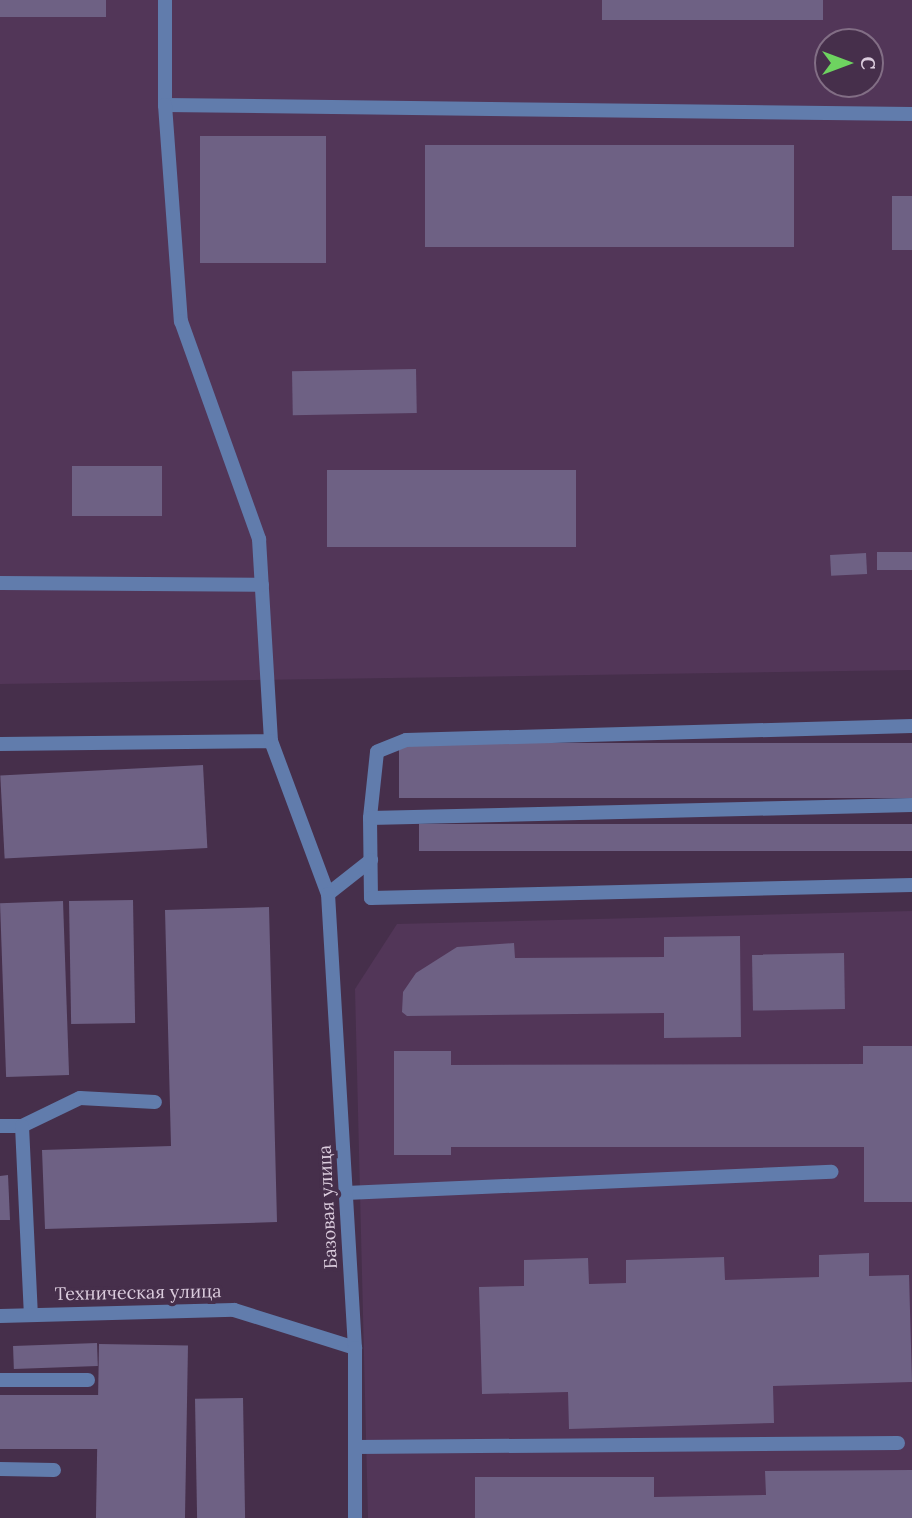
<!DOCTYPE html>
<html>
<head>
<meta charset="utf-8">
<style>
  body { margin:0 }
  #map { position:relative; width:912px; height:1518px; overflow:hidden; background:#462f4b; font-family:Lora,serif }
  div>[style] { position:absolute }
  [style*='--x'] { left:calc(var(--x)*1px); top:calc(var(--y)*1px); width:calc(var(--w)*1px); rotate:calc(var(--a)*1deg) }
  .built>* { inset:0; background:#523658 }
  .building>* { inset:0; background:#6e6184; transform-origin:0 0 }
  .service>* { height:14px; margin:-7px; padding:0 7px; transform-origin:7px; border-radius:7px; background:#617cac }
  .minor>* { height:14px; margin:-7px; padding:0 7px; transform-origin:7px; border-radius:7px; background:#617cac }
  span { translate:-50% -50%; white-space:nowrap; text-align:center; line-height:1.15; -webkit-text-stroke:7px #462f4b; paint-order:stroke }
  .street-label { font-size:18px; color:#dbccdd }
  .north { position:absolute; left:814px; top:28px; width:70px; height:70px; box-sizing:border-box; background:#462f4b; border:2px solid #826e85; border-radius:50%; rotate:90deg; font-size:19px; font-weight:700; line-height:28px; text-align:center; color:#dbccdd }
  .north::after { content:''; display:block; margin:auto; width:24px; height:32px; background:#6ed360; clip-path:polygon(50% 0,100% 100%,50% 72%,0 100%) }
</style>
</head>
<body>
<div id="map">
  <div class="built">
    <i style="clip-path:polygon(evenodd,0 0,912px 0,912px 670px,0 684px,0 0,828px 42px,870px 42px,870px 84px,828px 84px,828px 42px)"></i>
    <i style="clip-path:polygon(912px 911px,912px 1518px,368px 1518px,355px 989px,397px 924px)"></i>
  </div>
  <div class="building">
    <i style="left:0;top:0;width:106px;height:17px"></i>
    <i style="left:602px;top:0;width:221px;height:20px"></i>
    <i style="left:200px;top:136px;width:126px;height:127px"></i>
    <i style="left:425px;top:145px;width:369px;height:102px"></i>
    <i style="left:892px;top:196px;width:20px;height:54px"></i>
    <i style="left:416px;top:369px;width:44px;height:124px;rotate:89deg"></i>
    <i style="left:72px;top:466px;width:90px;height:50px"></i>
    <i style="left:576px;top:470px;width:77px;height:249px;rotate:90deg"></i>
    <i style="left:912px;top:552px;width:18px;height:35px;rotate:90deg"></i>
    <i style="left:866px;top:553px;width:21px;height:36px;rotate:87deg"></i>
    <i style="left:912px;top:743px;width:55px;height:513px;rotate:90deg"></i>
    <i style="left:203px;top:765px;width:83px;height:203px;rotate:87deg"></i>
    <i style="left:912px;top:824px;width:27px;height:493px;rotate:90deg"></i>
    <i style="left:133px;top:900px;width:123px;height:64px;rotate:89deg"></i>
    <i style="left:63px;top:901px;width:174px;height:63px;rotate:88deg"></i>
    <i style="clip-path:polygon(269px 907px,277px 1222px,45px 1229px,42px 1150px,171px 1146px,165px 910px)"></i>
    <i style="clip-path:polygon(740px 936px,741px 1037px,664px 1038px,664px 1013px,407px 1016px,402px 1012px,403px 992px,416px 973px,457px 947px,514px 943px,515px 958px,664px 957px,664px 937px)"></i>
    <i style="left:844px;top:953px;width:56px;height:92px;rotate:89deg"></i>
    <i style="clip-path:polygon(863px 1046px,912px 1046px,912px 1202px,864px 1202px,864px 1147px,451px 1147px,451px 1155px,394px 1155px,394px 1051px,451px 1051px,451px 1065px,863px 1064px)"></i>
    <i style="clip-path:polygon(8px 1175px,10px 1220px,0 1220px,0 1176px)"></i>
    <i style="clip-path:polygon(869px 1253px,869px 1276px,909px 1275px,912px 1382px,773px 1386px,774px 1423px,569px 1429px,568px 1392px,482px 1394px,479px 1287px,524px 1286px,524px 1260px,588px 1258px,589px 1284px,626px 1283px,626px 1260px,724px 1257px,725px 1280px,819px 1277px,819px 1255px)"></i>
    <i style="left:97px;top:1343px;width:23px;height:84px;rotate:88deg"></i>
    <i style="left:99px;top:1344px;width:89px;height:174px;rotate:1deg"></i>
    <i style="left:99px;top:1395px;width:54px;height:99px;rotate:90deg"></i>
    <i style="left:243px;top:1398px;width:120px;height:48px;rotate:89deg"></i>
    <i style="clip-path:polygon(912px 1470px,912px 1518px,475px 1518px,475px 1477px,654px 1477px,654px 1497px,766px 1495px,765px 1471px)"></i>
  </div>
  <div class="service">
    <i style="--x:165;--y:0;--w:105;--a:90"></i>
    <i style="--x:165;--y:105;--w:747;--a:0.69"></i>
    <i style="--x:165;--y:105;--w:217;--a:85.8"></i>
    <i style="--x:181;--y:321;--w:232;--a:70.3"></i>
    <i style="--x:259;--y:539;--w:202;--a:86.6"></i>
    <i style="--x:0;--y:583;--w:262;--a:0.4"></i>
    <i style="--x:912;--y:726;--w:506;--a:178.42"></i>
    <i style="--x:406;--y:740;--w:31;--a:158"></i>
    <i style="--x:377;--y:752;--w:66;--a:96.1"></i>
    <i style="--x:370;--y:818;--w:80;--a:89.3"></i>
    <i style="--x:371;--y:898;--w:541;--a:-1.38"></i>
    <i style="--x:0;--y:744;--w:271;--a:-0.6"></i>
    <i style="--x:271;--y:741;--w:163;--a:69.6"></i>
    <i style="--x:328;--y:894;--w:55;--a:-38.3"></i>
    <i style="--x:370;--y:818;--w:542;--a:-1.37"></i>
    <i style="--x:0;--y:1126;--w:22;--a:0"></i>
    <i style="--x:22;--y:1126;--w:64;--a:-25.8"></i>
    <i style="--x:80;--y:1098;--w:75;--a:3.1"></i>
    <i style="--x:22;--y:1126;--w:189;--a:87.3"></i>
    <i style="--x:346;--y:1193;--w:486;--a:-2.5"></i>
    <i style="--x:0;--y:1316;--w:234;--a:-1.5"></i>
    <i style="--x:234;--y:1310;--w:127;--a:17.4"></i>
    <i style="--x:0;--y:1380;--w:88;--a:0"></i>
    <i style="--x:355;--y:1447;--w:543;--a:-0.42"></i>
    <i style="--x:0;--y:1469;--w:54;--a:1.1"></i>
  </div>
  <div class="minor">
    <i style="--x:328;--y:894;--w:455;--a:86.6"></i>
    <i style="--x:355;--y:1348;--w:170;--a:90"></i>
  </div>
  <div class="street-label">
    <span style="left:328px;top:1207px;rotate:-93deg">Базовая улица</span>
    <span style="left:138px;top:1293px;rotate:-1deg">Техническая улица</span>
  </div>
  <div class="north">С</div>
</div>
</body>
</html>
